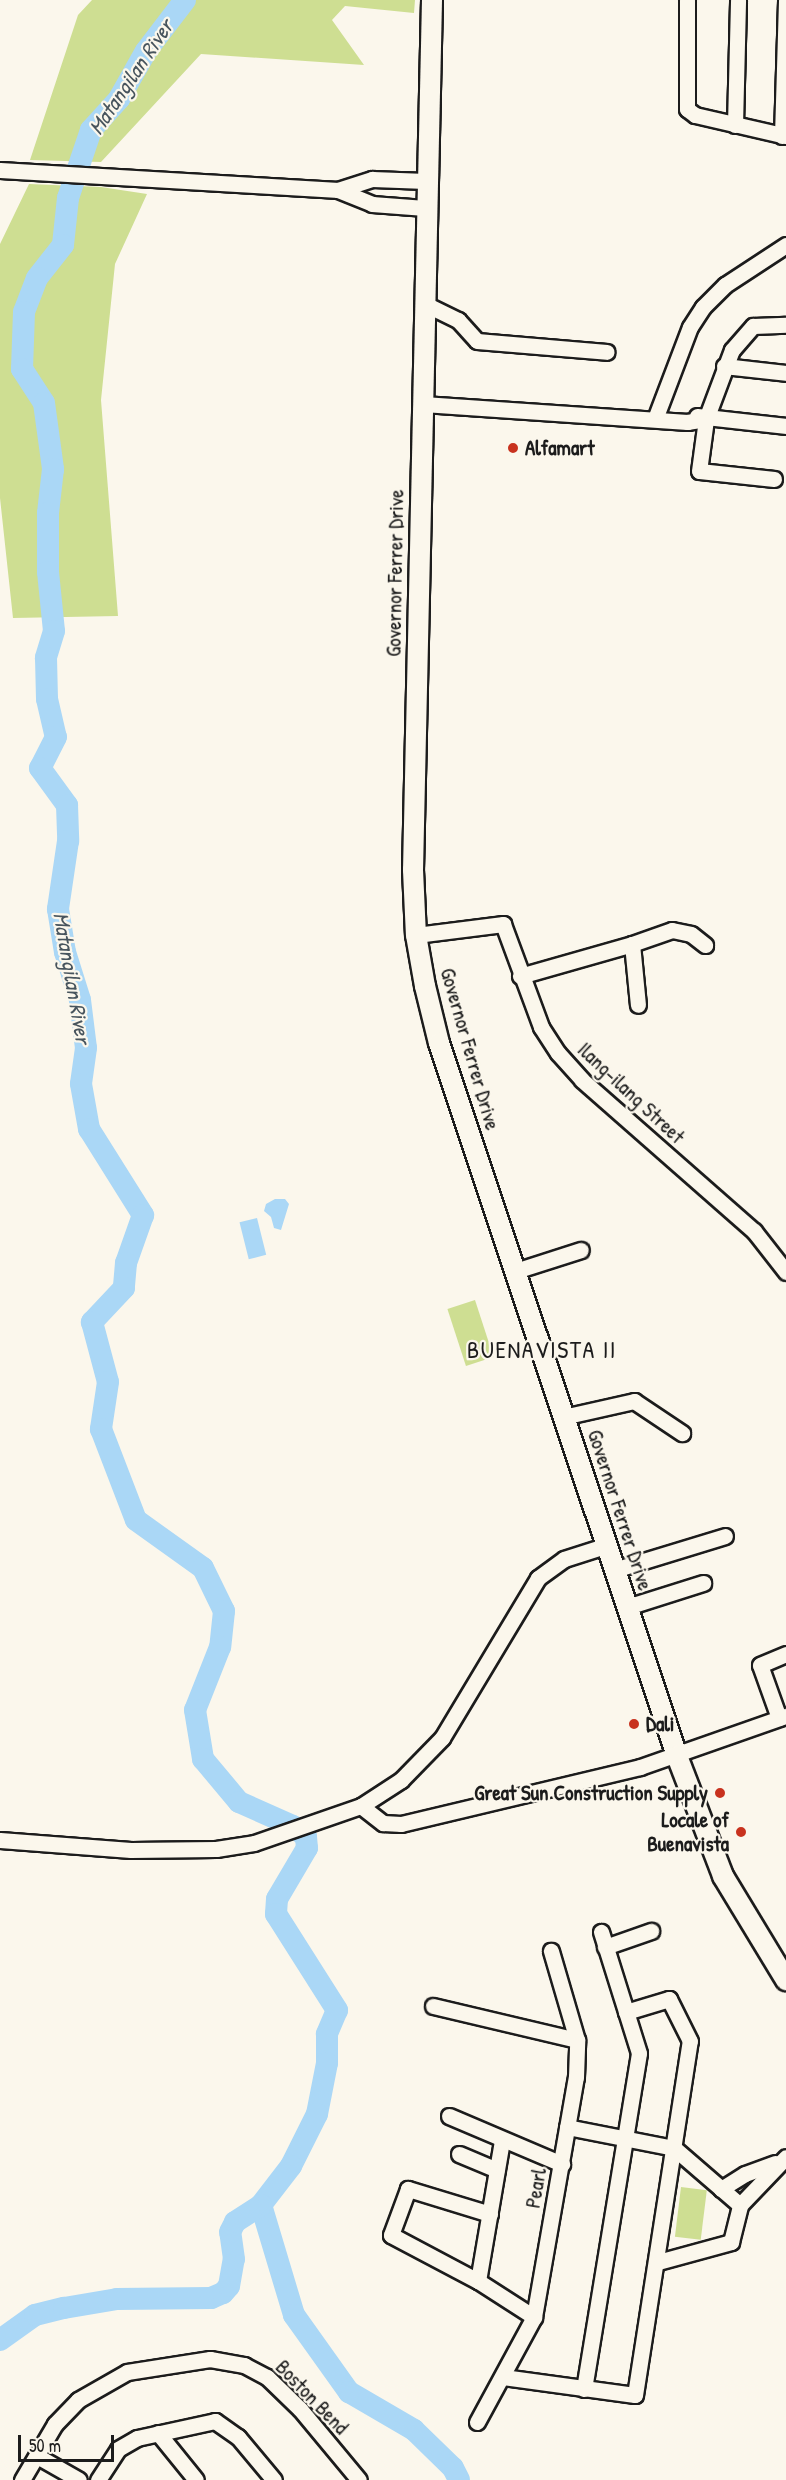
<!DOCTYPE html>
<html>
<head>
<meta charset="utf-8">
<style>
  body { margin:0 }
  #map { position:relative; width:786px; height:2480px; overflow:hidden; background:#fbf7ec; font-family:"Patrick Hand",sans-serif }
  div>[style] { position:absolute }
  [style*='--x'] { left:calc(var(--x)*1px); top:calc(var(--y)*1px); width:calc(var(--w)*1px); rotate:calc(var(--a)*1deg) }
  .green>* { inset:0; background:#cede92; transform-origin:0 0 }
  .water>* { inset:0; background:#aad7f6; transform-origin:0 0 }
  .river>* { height:22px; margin:-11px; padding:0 11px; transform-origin:11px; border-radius:11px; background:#aad7f6 }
  .roads { filter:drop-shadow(2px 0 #1c1c1c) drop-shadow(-2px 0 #1c1c1c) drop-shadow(0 2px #1c1c1c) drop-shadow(0 -2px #1c1c1c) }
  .minor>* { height:15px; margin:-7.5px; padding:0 7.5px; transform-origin:7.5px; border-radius:7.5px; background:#fbf7ec }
  .major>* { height:20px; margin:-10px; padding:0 10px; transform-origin:10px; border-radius:10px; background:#fbf7ec }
  .dots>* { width:16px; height:16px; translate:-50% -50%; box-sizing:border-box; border:3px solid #fbf7ec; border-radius:50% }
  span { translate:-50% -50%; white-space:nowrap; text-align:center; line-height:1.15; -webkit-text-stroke:4.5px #fbf7ec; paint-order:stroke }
  .poi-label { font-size:21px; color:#1c1c1c; font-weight:700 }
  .left { translate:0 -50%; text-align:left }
  .right { translate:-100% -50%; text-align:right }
  .street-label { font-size:21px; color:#1c1c1c }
  .water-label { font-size:22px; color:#47545d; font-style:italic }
  .quarter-label { font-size:24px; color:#1c1c1c; letter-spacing:1.5px }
  .scale { position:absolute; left:18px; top:2435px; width:96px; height:27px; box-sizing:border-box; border:3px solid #1c1c1c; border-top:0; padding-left:8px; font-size:18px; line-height:21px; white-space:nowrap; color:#1c1c1c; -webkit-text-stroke:4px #fbf7ec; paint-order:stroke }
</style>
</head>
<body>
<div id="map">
  <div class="green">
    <i style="clip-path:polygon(92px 0,415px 0,414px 13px,345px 6px,332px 20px,364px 65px,201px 54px,101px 162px,30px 160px,78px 15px)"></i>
    <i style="clip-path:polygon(29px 184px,101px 187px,147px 194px,115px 264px,101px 400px,118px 616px,13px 618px,0 498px,0 244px)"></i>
    <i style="left:475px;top:1300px;width:60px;height:29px;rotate:72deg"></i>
    <i style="left:681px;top:2187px;width:26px;height:50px;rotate:7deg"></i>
  </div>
  <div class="water">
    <i style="clip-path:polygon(275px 1199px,285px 1199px,289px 1204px,281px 1230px,274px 1228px,271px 1217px,264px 1211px,266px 1204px)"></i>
    <i style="left:257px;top:1218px;width:38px;height:18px;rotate:76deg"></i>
  </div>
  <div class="river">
    <i style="--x:185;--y:0;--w:64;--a:127.4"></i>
    <i style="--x:146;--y:51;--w:55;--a:119.4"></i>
    <i style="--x:119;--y:99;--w:42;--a:132.1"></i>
    <i style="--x:91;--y:130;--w:72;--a:108.7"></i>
    <i style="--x:68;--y:198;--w:47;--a:96.1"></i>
    <i style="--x:63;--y:245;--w:42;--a:128.2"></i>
    <i style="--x:37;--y:278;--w:36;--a:111"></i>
    <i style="--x:24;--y:312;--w:57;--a:92"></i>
    <i style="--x:22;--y:369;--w:40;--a:57.1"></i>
    <i style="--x:44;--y:403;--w:67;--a:82.2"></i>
    <i style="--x:53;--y:469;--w:44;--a:96.5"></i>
    <i style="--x:48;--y:513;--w:59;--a:90"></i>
    <i style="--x:48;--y:572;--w:59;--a:84.2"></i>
    <i style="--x:54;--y:631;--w:28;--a:107"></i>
    <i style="--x:46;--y:658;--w:41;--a:88.6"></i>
    <i style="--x:47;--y:699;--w:39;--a:77"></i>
    <i style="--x:56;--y:737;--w:35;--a:117"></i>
    <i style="--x:40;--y:768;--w:46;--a:53.9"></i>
    <i style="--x:67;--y:805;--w:36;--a:88"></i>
    <i style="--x:68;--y:841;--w:69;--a:98.4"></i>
    <i style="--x:58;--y:909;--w:44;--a:80.8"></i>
    <i style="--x:65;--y:952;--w:50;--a:72.6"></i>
    <i style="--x:80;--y:1000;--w:48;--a:82.9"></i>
    <i style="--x:86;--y:1048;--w:36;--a:98"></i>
    <i style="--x:81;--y:1084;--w:46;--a:79.9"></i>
    <i style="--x:89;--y:1129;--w:102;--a:57.9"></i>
    <i style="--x:143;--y:1215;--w:51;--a:109.5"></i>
    <i style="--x:126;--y:1263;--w:25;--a:95"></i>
    <i style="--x:124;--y:1288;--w:47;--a:133.3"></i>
    <i style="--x:92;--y:1322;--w:62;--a:75.1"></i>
    <i style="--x:108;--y:1382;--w:48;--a:98.5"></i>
    <i style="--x:101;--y:1429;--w:97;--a:69"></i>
    <i style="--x:136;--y:1520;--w:82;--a:35.6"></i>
    <i style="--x:203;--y:1568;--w:48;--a:64"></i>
    <i style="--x:224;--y:1611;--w:36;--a:96"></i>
    <i style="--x:220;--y:1647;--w:68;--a:111.6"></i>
    <i style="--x:195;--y:1710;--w:50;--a:80.7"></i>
    <i style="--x:203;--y:1759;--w:56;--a:50.1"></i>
    <i style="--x:239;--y:1802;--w:59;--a:24"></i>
    <i style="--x:293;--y:1826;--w:17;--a:40"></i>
    <i style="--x:306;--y:1837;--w:11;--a:85"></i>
    <i style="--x:307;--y:1848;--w:59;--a:120.5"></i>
    <i style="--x:277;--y:1899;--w:15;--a:94"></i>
    <i style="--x:276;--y:1914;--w:114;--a:57.6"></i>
    <i style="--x:337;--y:2010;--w:26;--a:113"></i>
    <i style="--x:327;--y:2034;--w:29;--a:90"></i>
    <i style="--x:327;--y:2063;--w:52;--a:101.1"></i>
    <i style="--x:317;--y:2114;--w:58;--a:116.6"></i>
    <i style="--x:291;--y:2166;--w:49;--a:127.6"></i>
    <i style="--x:261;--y:2205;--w:115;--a:73.3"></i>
    <i style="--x:294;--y:2315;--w:95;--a:54.5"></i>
    <i style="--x:349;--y:2392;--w:75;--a:30.3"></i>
    <i style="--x:414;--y:2430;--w:54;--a:44.3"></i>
    <i style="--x:453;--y:2468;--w:13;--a:63"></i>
    <i style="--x:0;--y:2340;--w:43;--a:-35.5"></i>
    <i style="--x:35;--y:2315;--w:30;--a:-14"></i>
    <i style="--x:64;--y:2308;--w:54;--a:-9.6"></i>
    <i style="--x:117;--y:2299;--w:94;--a:-0.6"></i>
    <i style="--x:211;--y:2298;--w:13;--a:-23"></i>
    <i style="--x:223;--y:2293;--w:9;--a:-49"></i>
    <i style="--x:229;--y:2286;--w:27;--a:-80"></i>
    <i style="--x:234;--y:2259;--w:27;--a:-98"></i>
    <i style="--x:230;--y:2232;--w:11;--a:-63"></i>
    <i style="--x:235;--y:2222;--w:31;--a:-33"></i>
  </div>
  <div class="roads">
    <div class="minor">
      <i style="--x:687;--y:0;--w:109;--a:90"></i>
      <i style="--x:687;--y:109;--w:10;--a:37"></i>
      <i style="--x:695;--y:115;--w:93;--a:13"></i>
      <i style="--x:735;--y:125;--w:125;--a:-88.6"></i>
      <i style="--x:782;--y:136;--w:136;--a:-88.3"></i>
      <i style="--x:0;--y:170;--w:339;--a:3.4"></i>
      <i style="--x:338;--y:190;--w:37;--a:22"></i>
      <i style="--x:372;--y:204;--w:53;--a:4.3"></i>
      <i style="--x:338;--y:190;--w:36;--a:-18"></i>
      <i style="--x:372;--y:179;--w:54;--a:2.1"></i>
      <i style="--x:425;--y:304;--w:37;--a:26"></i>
      <i style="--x:458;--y:320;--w:28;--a:48"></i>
      <i style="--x:477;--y:341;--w:130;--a:4.8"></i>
      <i style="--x:724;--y:366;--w:62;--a:6.4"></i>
      <i style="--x:423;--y:404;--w:265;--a:3.9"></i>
      <i style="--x:687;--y:422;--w:19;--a:-9"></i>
      <i style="--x:697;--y:416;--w:90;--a:6.4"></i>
      <i style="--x:655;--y:419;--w:98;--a:-69.2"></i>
      <i style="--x:690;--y:327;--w:24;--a:-57"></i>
      <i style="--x:703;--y:307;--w:31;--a:-45"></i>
      <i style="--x:725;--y:285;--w:73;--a:-33.3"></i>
      <i style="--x:774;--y:479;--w:75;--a:-173.9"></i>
      <i style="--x:699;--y:471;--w:52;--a:-82.3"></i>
      <i style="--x:706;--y:419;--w:74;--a:-69.4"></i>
      <i style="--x:732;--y:350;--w:32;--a:-49"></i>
      <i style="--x:753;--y:326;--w:33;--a:-2"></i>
      <i style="--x:416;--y:935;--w:88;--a:-7.2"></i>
      <i style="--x:503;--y:924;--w:110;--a:69.7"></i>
      <i style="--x:541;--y:1027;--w:31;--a:57"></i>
      <i style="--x:558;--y:1053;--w:36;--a:48"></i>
      <i style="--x:582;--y:1080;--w:229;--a:41.3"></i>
      <i style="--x:754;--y:1231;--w:52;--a:52"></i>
      <i style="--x:632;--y:944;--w:42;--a:-19.3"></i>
      <i style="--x:672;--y:930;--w:19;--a:12"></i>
      <i style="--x:691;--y:934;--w:18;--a:38"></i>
      <i style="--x:520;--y:976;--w:116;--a:-15.9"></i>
      <i style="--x:632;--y:944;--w:61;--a:84.4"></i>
      <i style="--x:515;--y:1271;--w:69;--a:-17.7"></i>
      <i style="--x:563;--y:1417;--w:73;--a:-12.7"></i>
      <i style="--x:634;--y:1401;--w:58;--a:33.7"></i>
      <i style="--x:614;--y:1570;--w:116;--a:-17"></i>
      <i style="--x:627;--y:1607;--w:80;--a:-17.5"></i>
      <i style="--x:779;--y:1718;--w:56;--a:-109.7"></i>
      <i style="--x:760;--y:1665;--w:28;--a:-23"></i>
      <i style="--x:361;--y:1806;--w:28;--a:38"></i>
      <i style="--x:383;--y:1823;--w:18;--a:3"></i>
      <i style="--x:401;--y:1824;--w:246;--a:-13.4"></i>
      <i style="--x:640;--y:1767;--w:155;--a:-19.3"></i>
      <i style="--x:0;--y:1840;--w:131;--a:4.4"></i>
      <i style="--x:131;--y:1850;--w:85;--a:-0.7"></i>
      <i style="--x:216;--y:1849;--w:38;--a:-9"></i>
      <i style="--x:254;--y:1843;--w:113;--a:-19.1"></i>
      <i style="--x:361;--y:1806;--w:48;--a:-33"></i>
      <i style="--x:401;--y:1780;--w:59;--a:-45.7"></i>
      <i style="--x:442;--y:1738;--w:187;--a:-59"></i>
      <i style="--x:538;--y:1578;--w:32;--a:-36"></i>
      <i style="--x:564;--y:1559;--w:46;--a:-17.7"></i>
      <i style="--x:605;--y:1947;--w:49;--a:-19.2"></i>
      <i style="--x:433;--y:2006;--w:148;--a:13.3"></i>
      <i style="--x:449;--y:2116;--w:123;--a:23"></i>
      <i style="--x:567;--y:2127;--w:109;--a:11.1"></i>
      <i style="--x:674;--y:2148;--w:87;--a:40.8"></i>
      <i style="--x:459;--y:2154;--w:41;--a:22.8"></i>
      <i style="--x:721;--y:2189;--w:28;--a:-32"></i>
      <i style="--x:745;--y:2174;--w:32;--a:-20"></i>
      <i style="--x:490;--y:2214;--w:86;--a:-163"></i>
      <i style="--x:408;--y:2189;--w:49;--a:110.3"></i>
      <i style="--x:391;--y:2235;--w:98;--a:27.9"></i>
      <i style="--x:478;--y:2281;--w:67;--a:32.7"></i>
      <i style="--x:658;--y:2262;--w:76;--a:-15.3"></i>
      <i style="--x:731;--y:2242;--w:38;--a:-76"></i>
      <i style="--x:740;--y:2205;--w:66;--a:-46.2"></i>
      <i style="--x:478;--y:2281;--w:143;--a:-80.3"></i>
      <i style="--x:503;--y:2377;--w:133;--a:7.8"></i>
      <i style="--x:635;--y:2395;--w:358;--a:-81.2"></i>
      <i style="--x:690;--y:2041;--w:47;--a:-116.6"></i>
      <i style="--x:669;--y:1999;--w:45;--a:163.2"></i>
      <i style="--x:584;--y:2389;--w:340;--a:-80.7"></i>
      <i style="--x:639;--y:2053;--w:127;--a:-107.4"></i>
      <i style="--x:477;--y:2422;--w:119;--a:-61.5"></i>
      <i style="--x:534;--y:2317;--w:244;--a:-80.1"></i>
      <i style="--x:576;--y:2077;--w:37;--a:-88"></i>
      <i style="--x:577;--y:2040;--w:93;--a:-106.3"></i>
      <i style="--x:158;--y:2433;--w:60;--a:51"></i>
      <i style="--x:37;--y:2456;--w:48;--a:29.7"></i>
      <i style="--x:22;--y:2480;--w:65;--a:-59.5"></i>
      <i style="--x:55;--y:2424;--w:33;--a:-46"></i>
      <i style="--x:78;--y:2400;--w:56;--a:-29.7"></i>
      <i style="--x:127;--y:2372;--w:84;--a:-8.9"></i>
      <i style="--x:210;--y:2359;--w:35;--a:10"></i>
      <i style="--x:244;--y:2365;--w:26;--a:28"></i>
      <i style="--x:267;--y:2377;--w:46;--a:44.1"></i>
      <i style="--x:300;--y:2409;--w:92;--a:50.3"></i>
      <i style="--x:98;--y:2480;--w:37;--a:-57"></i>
      <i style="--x:118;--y:2449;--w:22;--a:-30"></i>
      <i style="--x:137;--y:2438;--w:80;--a:-12.3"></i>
      <i style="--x:215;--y:2421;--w:28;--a:35"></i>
      <i style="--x:238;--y:2437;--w:56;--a:50.1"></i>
    </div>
    <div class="major">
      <i style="--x:432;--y:0;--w:870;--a:91.25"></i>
      <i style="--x:413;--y:870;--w:65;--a:87.4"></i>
      <i style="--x:416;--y:935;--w:52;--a:80"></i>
      <i style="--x:425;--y:986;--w:59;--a:76.2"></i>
      <i style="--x:439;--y:1043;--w:752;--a:71.54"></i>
      <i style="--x:677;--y:1756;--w:129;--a:69"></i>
      <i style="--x:723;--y:1876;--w:122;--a:58.8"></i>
    </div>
  </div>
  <div class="dots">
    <i style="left:513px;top:448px;background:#c8321e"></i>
    <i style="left:634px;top:1724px;background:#c8321e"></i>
    <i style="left:720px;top:1793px;background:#c8321e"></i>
    <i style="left:741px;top:1832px;background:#c8321e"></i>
  </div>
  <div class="poi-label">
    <span class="left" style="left:525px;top:448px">Alfamart</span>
    <span class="left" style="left:646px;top:1724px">Dali</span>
    <span class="right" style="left:708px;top:1793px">Great Sun Construction Supply</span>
    <span class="right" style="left:729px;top:1832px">Locale of<br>Buenavista</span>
  </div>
  <div class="street-label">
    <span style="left:395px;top:573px;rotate:-89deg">Governor Ferrer Drive</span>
    <span style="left:470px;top:1049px;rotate:74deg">Governor Ferrer Drive</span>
    <span style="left:631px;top:1093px;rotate:43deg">Ilang-ilang Street</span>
    <span style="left:620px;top:1510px;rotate:72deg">Governor Ferrer Drive</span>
    <span style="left:536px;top:2188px;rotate:-80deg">Pearl</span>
    <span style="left:312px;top:2397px;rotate:46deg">Boston Bend</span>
  </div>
  <div class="water-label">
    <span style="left:131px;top:77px;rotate:-56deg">Matangilan River</span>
    <span style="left:72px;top:978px;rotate:80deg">Matangilan River</span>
  </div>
  <div class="quarter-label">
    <span style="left:542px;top:1350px">BUENAVISTA II</span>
  </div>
  <div class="scale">50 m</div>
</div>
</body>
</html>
